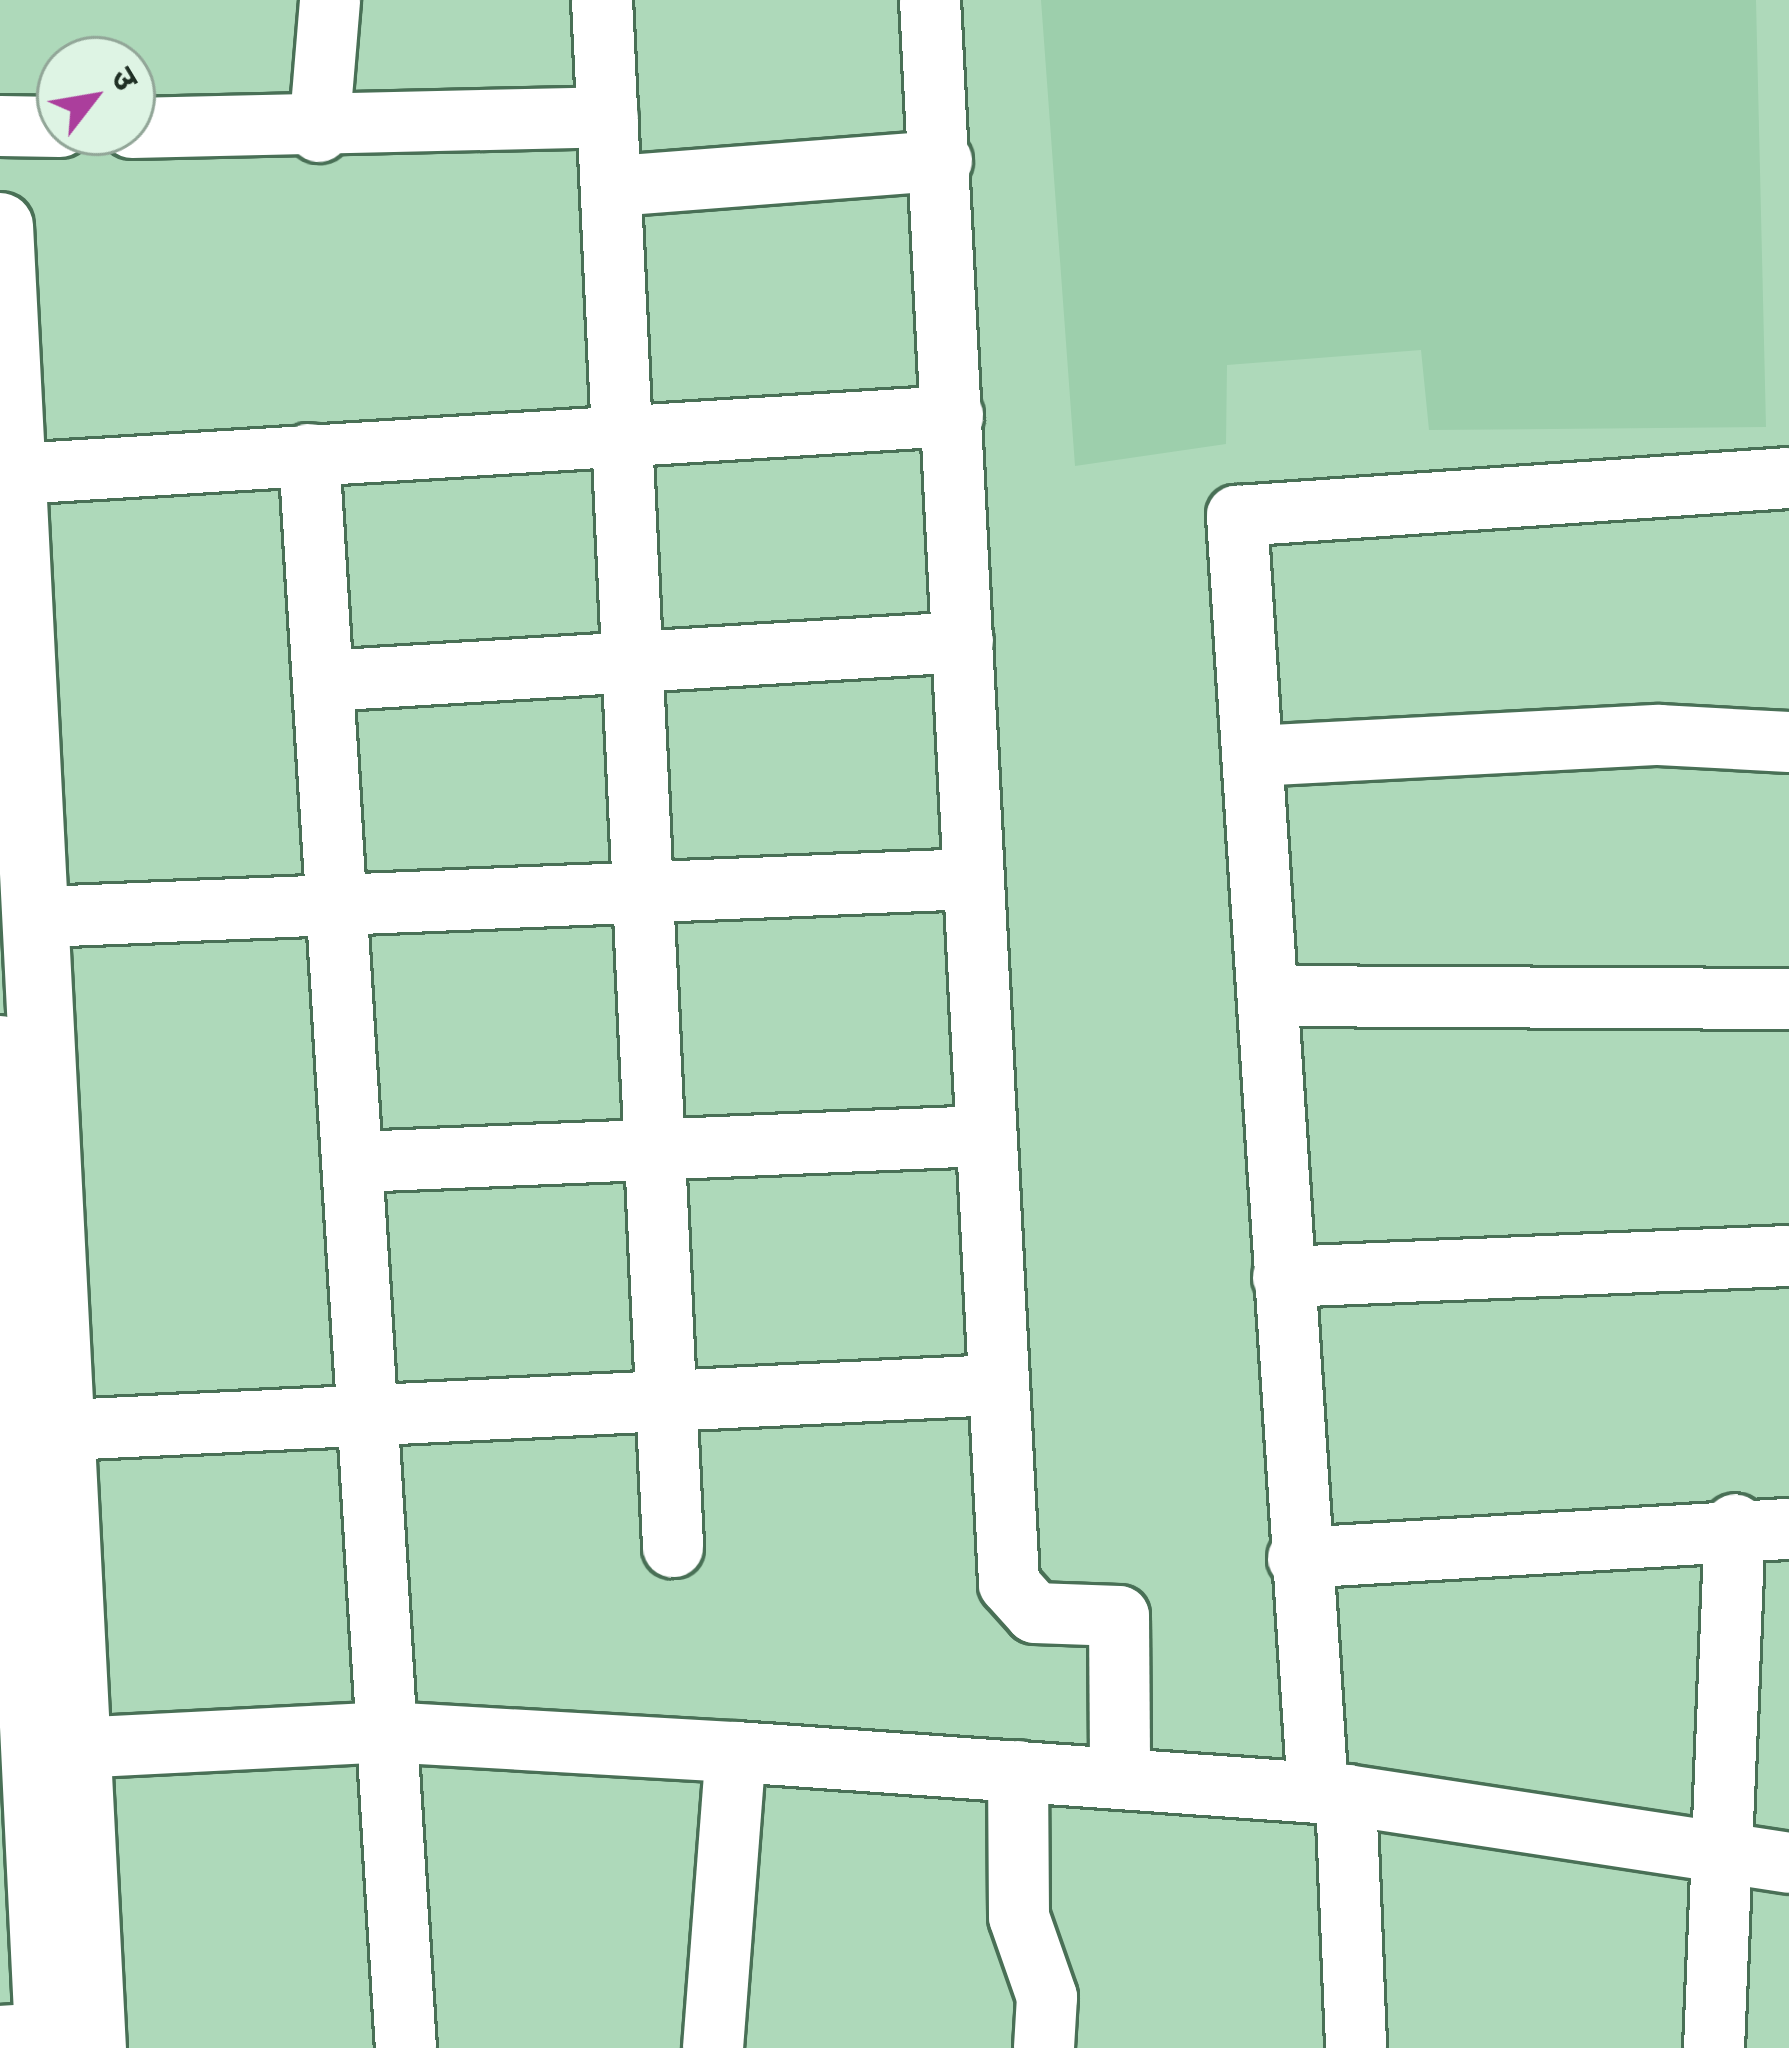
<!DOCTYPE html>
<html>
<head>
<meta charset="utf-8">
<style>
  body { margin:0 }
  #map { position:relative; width:1789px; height:2048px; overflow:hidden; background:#aed9ba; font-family:"Roboto Condensed","Noto Sans Devanagari",sans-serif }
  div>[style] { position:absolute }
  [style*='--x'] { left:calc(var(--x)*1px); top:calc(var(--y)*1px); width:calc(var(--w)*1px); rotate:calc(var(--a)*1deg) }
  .built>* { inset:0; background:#9dcfac }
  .roads { filter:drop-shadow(3px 0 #497056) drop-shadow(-3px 0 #497056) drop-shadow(0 3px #497056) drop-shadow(0 -3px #497056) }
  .minor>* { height:60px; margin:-30px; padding:0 30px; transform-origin:30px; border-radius:30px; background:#fff }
  .major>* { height:66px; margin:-33px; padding:0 33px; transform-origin:33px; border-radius:33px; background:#fff }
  span { translate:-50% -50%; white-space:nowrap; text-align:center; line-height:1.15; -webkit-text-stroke:12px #def4e4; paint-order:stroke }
  .north { position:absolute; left:36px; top:36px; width:120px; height:120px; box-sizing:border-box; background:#def4e4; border:3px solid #92a698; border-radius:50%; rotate:59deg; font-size:33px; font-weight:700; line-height:48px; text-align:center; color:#203025 }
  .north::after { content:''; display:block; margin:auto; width:42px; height:54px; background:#ab3e9c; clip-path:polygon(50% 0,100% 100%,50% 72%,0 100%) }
</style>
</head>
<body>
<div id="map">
  <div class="built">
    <i style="clip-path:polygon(1041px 0,1756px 0,1766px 427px,1429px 430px,1421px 350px,1227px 365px,1226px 444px,1075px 466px)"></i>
  </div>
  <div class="roads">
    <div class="minor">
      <i style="--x:602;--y:0;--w:1549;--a:87.37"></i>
      <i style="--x:930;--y:0;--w:1586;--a:87.14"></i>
      <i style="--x:1009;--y:1584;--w:39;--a:48"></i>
      <i style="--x:1035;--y:1613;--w:84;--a:2"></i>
      <i style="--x:1119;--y:1616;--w:163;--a:89.6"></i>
      <i style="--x:0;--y:126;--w:60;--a:1"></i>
      <i style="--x:132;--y:128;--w:476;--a:-1.3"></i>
      <i style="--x:319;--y:132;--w:132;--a:-85.2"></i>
      <i style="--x:614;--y:186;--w:329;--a:-4.4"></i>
      <i style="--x:309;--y:454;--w:1597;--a:86.52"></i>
      <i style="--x:17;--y:474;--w:938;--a:-3.55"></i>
      <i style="--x:324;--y:681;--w:640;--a:-3.49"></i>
      <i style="--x:1254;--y:756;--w:406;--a:-3"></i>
      <i style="--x:1659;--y:735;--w:130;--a:3.1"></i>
      <i style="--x:42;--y:917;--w:932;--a:-2.34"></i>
      <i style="--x:1268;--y:996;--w:521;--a:0.33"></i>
      <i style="--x:356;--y:1162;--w:629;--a:-2.37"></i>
      <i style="--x:1283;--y:1277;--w:506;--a:-2.38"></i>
      <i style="--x:66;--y:1430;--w:930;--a:-2.77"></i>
      <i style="--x:1298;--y:1558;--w:492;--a:-3.4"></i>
      <i style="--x:35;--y:1750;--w:350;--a:-2.9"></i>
      <i style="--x:385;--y:1732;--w:352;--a:3.3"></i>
      <i style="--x:736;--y:1752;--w:612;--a:4.03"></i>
      <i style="--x:1346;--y:1795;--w:448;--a:8.7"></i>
      <i style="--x:1018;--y:1771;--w:146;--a:89.6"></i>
      <i style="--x:1019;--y:1917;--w:85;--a:70.7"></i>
      <i style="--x:1047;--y:1997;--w:51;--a:93.4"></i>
      <i style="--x:1318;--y:1793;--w:1280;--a:-93.63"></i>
      <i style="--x:1237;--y:516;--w:553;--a:-3.94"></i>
      <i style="--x:1346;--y:1795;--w:253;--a:87.7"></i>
      <i style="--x:0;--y:2036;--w:48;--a:-3.6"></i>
      <i style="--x:713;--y:2048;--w:297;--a:-85.6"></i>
      <i style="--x:1714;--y:2048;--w:524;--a:-87.71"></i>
    </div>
    <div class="major">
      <i style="--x:0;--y:226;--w:1824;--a:87.08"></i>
      <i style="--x:0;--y:1049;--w:966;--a:87.21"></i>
    </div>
  </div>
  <div class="north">उ</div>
</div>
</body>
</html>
